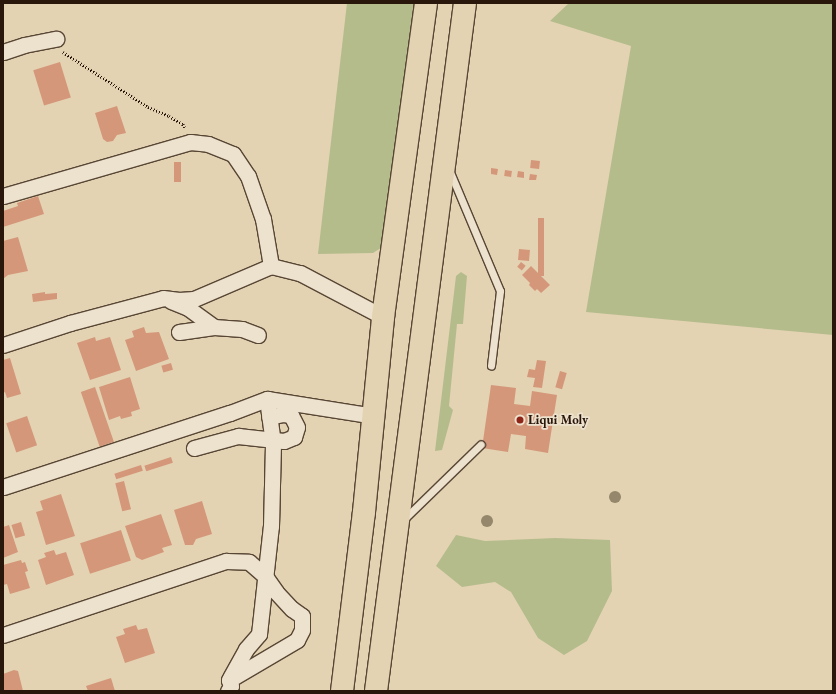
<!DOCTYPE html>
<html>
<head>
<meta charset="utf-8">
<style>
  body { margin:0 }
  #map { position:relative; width:836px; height:694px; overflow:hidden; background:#e3d3b2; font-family:"EB Garamond",serif }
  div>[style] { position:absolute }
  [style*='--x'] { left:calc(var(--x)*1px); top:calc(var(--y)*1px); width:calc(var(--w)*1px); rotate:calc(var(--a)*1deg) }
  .green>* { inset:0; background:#b5bc8b }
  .building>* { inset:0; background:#d5977a; transform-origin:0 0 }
  .path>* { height:2.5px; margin-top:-1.25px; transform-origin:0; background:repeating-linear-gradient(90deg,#2a170b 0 1px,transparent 0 3px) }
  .roads { filter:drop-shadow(1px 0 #584635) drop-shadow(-1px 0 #584635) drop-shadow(0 1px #584635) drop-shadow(0 -1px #584635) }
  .lane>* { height:7px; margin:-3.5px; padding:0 3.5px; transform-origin:3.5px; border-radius:3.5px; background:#ede2cd }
  .street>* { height:15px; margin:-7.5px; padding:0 7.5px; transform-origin:7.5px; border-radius:7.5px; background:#ede2cd }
  .highway>* { height:22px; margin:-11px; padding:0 11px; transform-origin:11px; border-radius:11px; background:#e3d3b2 }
  .trees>* { width:12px; height:12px; margin:-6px; border-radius:50%; background:#94876b }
  .dots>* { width:11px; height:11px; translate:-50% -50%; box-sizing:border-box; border:2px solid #ede2cd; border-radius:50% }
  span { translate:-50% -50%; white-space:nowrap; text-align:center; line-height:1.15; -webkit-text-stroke:3.5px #ede2cd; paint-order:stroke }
  .poi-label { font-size:13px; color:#2a170b; font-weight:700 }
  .left { translate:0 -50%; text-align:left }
  .frame { position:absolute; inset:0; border:4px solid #2a170b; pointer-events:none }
</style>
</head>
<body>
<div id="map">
  <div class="green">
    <i style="clip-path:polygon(347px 3px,418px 3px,384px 246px,373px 253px,318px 254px)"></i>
    <i style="clip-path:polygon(569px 3px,833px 3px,833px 335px,586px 312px,631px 46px,550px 21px)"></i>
    <i style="clip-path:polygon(461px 272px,467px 276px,463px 324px,457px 324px,449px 406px,453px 410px,442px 450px,435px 451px,456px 276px)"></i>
    <i style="clip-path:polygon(456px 535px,485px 541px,555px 538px,610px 540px,612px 591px,587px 641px,564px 655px,538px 638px,511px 592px,495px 582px,462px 587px,436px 566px)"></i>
  </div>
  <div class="building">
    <i style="left:60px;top:62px;width:37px;height:28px;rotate:73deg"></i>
    <i style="clip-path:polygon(117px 106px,126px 133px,117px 135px,113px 141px,107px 142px,103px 139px,95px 113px)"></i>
    <i style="left:531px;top:160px;width:9px;height:8px;rotate:6deg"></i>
    <i style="left:174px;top:162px;width:7px;height:20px"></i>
    <i style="clip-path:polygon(491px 168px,498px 169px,497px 175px,491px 174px)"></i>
    <i style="left:505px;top:170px;width:7px;height:6px;rotate:8deg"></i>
    <i style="clip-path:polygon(518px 171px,524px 172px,524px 178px,517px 177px)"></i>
    <i style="clip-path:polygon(530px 174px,537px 175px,536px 180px,529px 180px)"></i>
    <i style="clip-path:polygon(38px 196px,44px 214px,3px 227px,3px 211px,18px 206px,17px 203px)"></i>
    <i style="left:538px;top:218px;width:6px;height:58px"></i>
    <i style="clip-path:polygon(18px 237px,28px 271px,8px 275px,3px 279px,3px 241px)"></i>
    <i style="left:519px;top:249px;width:11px;height:11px;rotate:5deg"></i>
    <i style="left:521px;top:262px;width:6px;height:6px;rotate:39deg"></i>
    <i style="clip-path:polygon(531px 266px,550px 285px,541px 293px,537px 289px,535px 291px,529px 285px,530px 283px,522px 275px)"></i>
    <i style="clip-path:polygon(45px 292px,45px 294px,57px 293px,57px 299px,33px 302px,32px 294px)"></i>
    <i style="clip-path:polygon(144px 327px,146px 333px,159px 332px,169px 359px,136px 371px,125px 340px,134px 337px,132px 331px)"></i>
    <i style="clip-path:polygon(95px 337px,96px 341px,110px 337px,121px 370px,90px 380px,77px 343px)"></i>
    <i style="clip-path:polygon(10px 358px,21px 394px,7px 398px,5px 392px,3px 393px,3px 360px)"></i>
    <i style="clip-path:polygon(537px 360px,546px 361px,542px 388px,533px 387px,535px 378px,527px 377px,529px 369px,535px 370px)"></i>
    <i style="left:171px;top:363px;width:7px;height:10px;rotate:74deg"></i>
    <i style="left:560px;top:371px;width:7px;height:17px;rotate:16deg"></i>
    <i style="clip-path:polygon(130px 377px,140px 409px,131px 412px,132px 416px,121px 419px,120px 416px,109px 420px,99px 387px)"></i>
    <i style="clip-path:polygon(491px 385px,516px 388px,514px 404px,530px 406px,532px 391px,557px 395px,548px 453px,525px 449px,526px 436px,511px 434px,508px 452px,482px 448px)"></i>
    <i style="left:95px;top:387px;width:58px;height:15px;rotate:71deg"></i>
    <i style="left:27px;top:416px;width:31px;height:22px;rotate:71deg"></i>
    <i style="left:171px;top:457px;width:6px;height:28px;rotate:72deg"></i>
    <i style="left:141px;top:465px;width:6px;height:28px;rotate:72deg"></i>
    <i style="left:124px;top:481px;width:29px;height:9px;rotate:76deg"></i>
    <i style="clip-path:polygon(61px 494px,75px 536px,46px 545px,36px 512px,43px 510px,40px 501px)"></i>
    <i style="clip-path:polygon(202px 501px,212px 534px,196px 539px,193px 545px,185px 545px,174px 510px)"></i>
    <i style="clip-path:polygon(161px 514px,172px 545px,162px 548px,164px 552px,142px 560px,136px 557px,125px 526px)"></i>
    <i style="left:21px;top:522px;width:14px;height:10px;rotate:73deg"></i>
    <i style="clip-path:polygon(9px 525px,18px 552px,3px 558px,3px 527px)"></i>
    <i style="left:121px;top:530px;width:32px;height:43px;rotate:72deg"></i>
    <i style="clip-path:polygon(54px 550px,56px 555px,66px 552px,74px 575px,46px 585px,38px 560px,46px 557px,44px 553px)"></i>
    <i style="clip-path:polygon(21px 560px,22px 563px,25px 562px,28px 571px,25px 572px,30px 588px,10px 594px,7px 584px,3px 585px,3px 584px,4px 573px,3px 565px)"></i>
    <i style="clip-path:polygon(136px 625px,138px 630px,147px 628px,155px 653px,125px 663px,116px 637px,125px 634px,123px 629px)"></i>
    <i style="clip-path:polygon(14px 670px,18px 671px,23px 691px,3px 691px,3px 674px)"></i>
    <i style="clip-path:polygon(111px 678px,115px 691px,88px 691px,86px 686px)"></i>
  </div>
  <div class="path">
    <i style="--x:63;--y:52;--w:101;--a:32.9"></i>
    <i style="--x:148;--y:107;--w:23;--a:23"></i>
    <i style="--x:169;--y:116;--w:16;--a:30"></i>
    <i style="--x:183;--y:124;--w:4;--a:63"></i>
  </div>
  <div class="roads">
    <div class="lane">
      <i style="--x:450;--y:172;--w:129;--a:67.2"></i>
      <i style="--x:500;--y:291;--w:75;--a:96.9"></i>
      <i style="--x:404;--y:519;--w:107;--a:-44.2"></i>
    </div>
    <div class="street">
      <i style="--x:3;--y:52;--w:22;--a:-18"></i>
      <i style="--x:24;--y:45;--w:33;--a:-11"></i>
      <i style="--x:3;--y:196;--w:195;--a:-16.1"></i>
      <i style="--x:190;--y:142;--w:18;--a:6"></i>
      <i style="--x:208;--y:144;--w:27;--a:22"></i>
      <i style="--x:233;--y:154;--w:27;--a:56"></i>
      <i style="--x:248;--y:176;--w:46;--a:70.8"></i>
      <i style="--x:263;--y:219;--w:48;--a:80.3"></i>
      <i style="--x:171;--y:301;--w:18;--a:22"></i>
      <i style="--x:188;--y:308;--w:32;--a:36"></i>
      <i style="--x:179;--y:332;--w:35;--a:-8"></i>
      <i style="--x:214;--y:327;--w:28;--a:4"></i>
      <i style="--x:242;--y:329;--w:17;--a:21"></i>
      <i style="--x:3;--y:345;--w:71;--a:-18.2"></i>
      <i style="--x:70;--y:323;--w:96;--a:-15"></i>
      <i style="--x:163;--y:298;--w:16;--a:7"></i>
      <i style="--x:179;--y:300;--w:15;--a:-4"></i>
      <i style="--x:194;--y:299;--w:84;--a:-23.2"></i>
      <i style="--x:271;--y:266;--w:30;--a:14"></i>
      <i style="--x:300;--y:273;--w:94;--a:27.9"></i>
      <i style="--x:194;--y:448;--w:46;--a:-15.3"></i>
      <i style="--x:238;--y:436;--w:46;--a:6.2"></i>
      <i style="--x:284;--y:441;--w:11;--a:-22"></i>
      <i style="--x:294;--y:437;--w:10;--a:-73"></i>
      <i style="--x:297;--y:427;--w:13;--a:-117"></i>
      <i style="--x:291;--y:415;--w:8;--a:-173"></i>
      <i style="--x:283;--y:414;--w:14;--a:168"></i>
      <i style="--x:3;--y:487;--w:239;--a:-18.1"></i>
      <i style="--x:230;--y:413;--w:40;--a:-21"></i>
      <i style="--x:267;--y:399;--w:108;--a:9"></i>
      <i style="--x:3;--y:635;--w:235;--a:-18.4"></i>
      <i style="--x:226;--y:561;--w:23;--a:2"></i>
      <i style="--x:249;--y:562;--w:21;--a:41"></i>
      <i style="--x:265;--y:576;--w:19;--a:55"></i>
      <i style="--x:276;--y:592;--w:23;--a:47"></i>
      <i style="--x:292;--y:609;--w:12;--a:35"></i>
      <i style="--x:302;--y:616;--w:14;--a:90"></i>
      <i style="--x:302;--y:630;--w:11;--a:117"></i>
      <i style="--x:297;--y:640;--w:79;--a:149.5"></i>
      <i style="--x:229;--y:680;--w:6;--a:72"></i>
      <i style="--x:231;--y:686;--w:6;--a:121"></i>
      <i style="--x:230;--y:678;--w:33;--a:-61"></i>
      <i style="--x:246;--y:649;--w:20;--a:-49"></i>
      <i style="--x:259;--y:634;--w:109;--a:-83.7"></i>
      <i style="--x:271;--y:526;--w:83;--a:-88.6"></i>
      <i style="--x:273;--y:443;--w:44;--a:-97.8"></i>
    </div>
    <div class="highway">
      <i style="--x:342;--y:691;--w:180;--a:-83"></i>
      <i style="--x:364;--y:512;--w:196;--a:-84.4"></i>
      <i style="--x:383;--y:317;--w:317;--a:-82.2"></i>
      <i style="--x:376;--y:691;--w:694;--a:-82.63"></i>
    </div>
  </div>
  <div class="trees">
    <i style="left:615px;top:497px"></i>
    <i style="left:487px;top:521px"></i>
  </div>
  <div class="dots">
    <i style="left:520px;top:420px;background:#8f2418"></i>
  </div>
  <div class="poi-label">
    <span class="left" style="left:528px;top:420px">Liqui Moly</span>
  </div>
  <div class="frame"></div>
</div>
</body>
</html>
